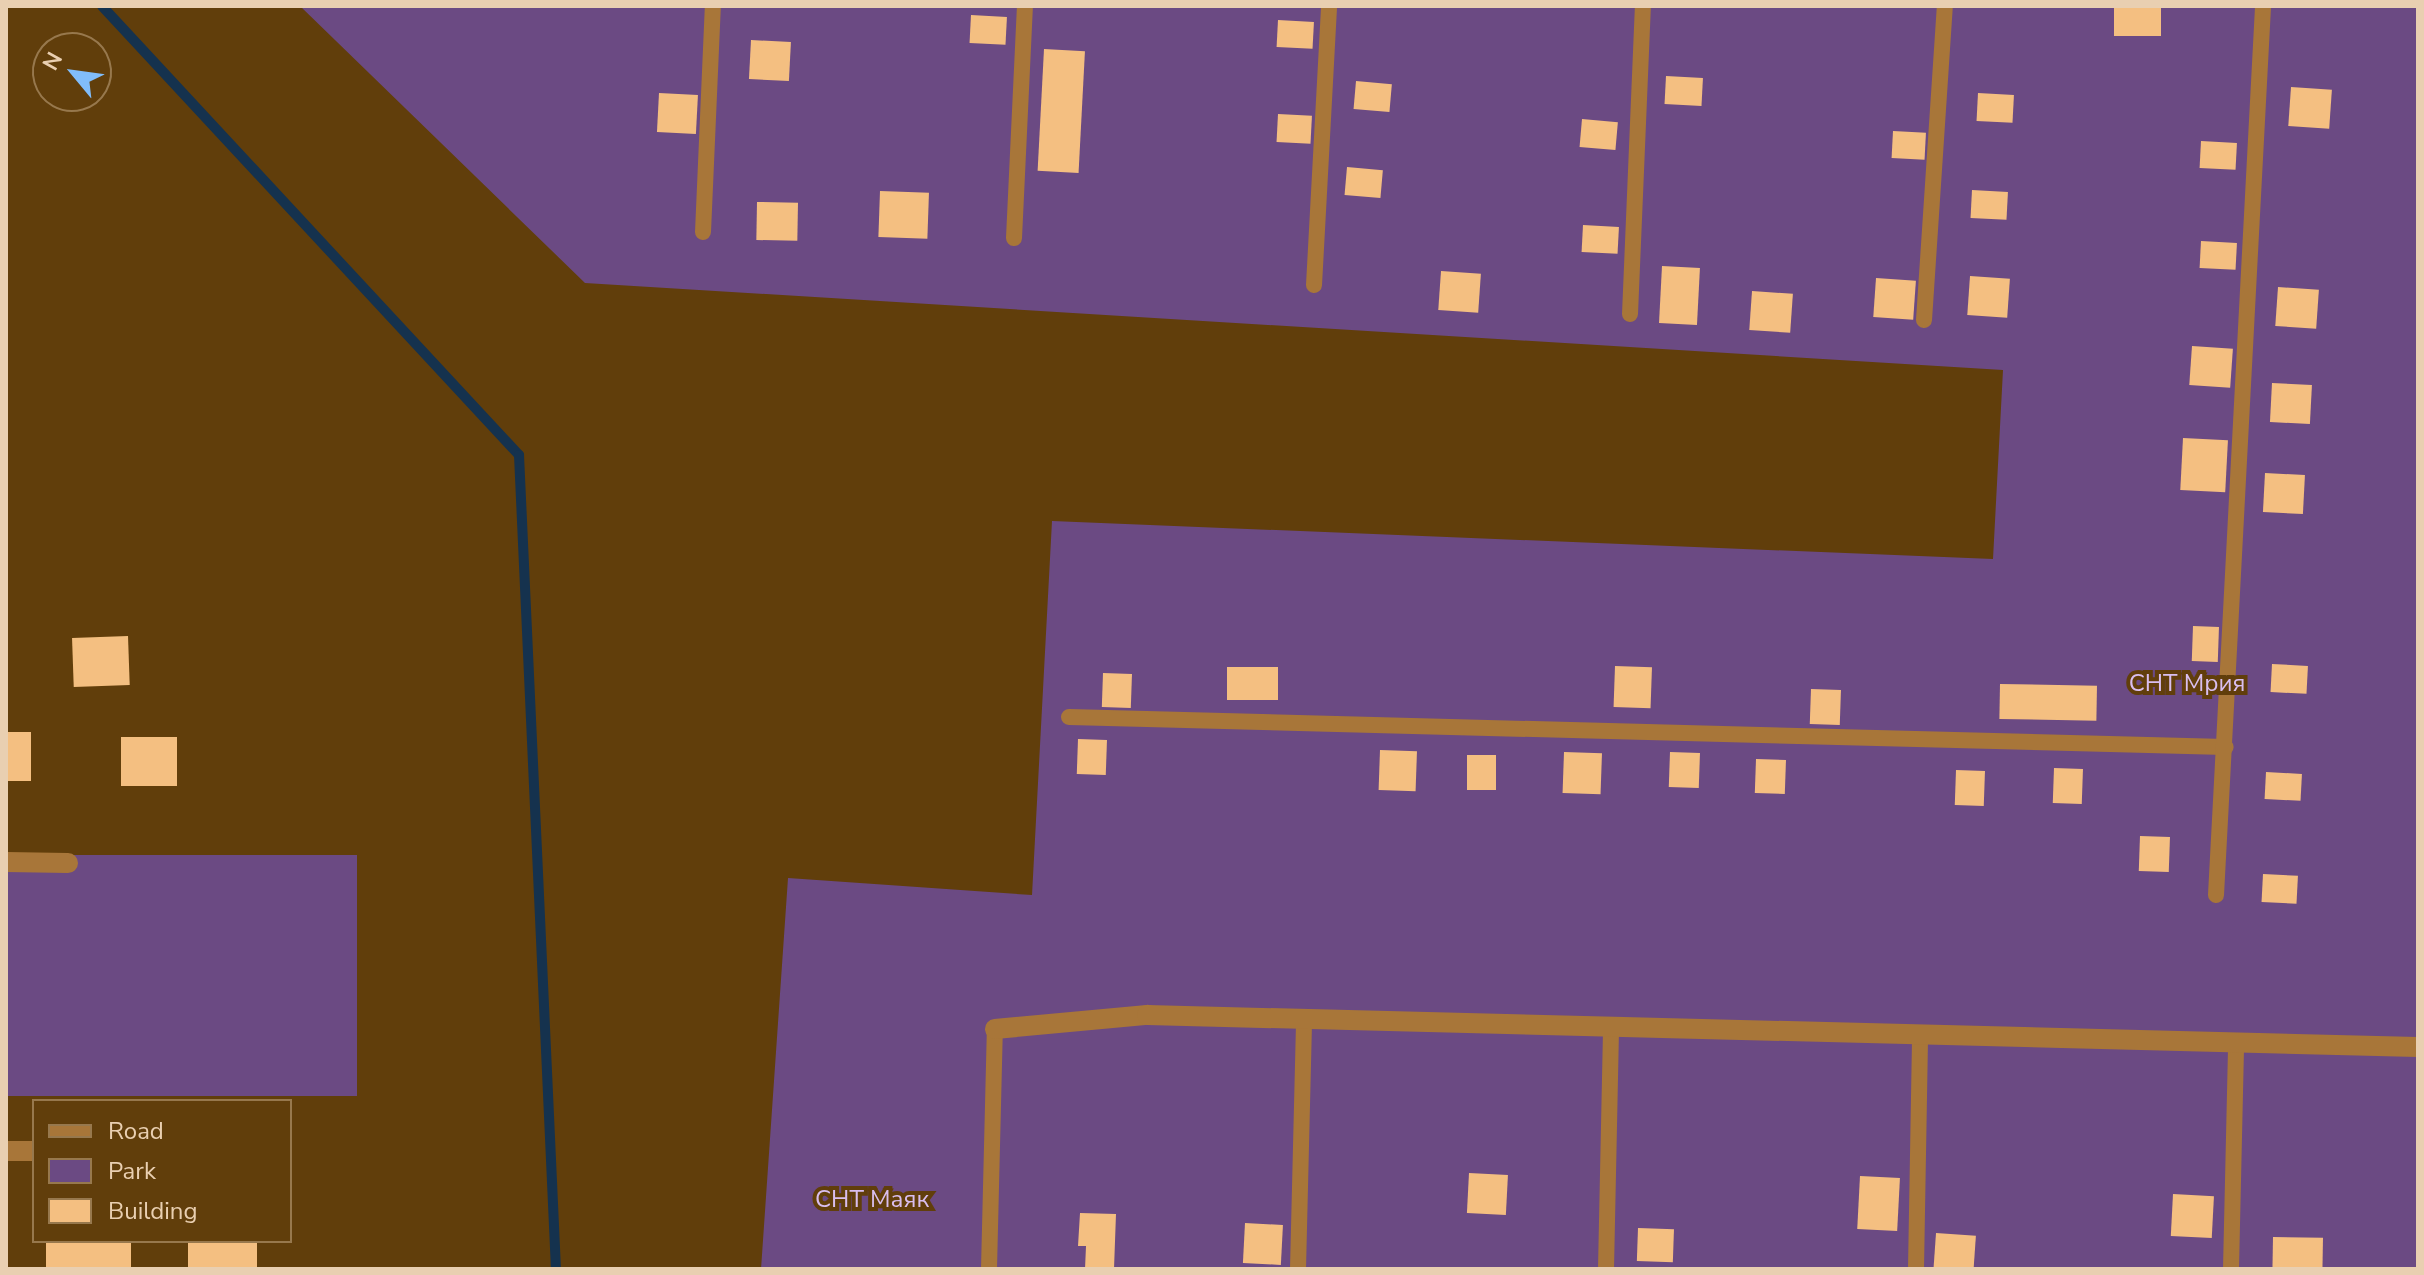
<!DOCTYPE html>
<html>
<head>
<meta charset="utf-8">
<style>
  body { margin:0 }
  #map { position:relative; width:2424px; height:1275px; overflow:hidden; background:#613e0b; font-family:"Nunito Sans",sans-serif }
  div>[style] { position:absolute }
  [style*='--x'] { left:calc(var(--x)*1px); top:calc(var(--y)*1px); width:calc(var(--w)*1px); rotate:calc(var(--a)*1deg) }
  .green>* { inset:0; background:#6b4a83; transform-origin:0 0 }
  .stream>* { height:10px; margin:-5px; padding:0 5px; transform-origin:5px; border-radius:5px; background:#15324e }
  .building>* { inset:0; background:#f4bf81; transform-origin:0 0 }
  .lane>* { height:16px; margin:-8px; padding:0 8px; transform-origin:8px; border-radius:8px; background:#a87639 }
  .street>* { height:20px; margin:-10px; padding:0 10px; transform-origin:10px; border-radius:10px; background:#a87639 }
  span { translate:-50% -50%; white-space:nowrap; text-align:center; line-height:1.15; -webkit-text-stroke:8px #613e0b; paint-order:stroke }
  .park-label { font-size:24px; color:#d9beef }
  .frame { position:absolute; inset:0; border:8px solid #e9cfb1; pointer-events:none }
  .legend { position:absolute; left:32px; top:1099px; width:260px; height:144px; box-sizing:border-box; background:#613e0b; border:2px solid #97784d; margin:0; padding:10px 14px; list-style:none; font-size:24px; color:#e9cfb1 }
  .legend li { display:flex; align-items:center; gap:16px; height:40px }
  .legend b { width:40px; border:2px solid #97784d }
  .north { position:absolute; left:32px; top:32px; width:80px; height:80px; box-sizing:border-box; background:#613e0b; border:2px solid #97784d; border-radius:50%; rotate:299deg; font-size:22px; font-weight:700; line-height:32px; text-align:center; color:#e9cfb1 }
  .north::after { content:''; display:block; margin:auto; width:28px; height:36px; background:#81bdfa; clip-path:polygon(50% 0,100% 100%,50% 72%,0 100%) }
</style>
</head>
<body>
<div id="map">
  <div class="green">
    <i style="clip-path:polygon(300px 6px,2418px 6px,2418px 1269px,761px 1269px,788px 878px,1032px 895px,1052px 521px,1993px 559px,2003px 370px,585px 283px)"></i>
    <i style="left:6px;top:855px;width:351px;height:241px"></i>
  </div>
  <div class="stream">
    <i style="--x:102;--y:6;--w:613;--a:47.12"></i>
    <i style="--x:519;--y:455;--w:815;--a:87.4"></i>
  </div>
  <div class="building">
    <i style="left:2114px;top:6px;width:47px;height:30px"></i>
    <i style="left:971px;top:15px;width:36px;height:28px;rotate:3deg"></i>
    <i style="left:1278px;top:20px;width:36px;height:27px;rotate:3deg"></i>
    <i style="left:751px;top:40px;width:40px;height:39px;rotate:3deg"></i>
    <i style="left:1044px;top:49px;width:41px;height:122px;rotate:3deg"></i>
    <i style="left:1666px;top:76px;width:37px;height:28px;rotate:3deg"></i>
    <i style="left:1356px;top:81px;width:36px;height:28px;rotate:5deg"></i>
    <i style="left:2291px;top:87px;width:41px;height:39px;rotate:4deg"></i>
    <i style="left:659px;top:93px;width:39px;height:39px;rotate:3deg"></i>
    <i style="left:1978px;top:93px;width:36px;height:28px;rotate:3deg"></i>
    <i style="left:1278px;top:114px;width:34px;height:28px;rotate:3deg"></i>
    <i style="left:1582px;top:119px;width:36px;height:28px;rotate:5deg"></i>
    <i style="left:1893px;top:131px;width:33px;height:27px;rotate:3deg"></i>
    <i style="left:2201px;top:141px;width:36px;height:27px;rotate:3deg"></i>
    <i style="left:1347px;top:167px;width:36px;height:28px;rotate:5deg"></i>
    <i style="left:1972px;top:190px;width:36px;height:28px;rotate:3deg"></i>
    <i style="left:880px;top:191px;width:49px;height:46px;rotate:2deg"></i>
    <i style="left:757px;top:202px;width:41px;height:38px;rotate:1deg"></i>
    <i style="left:1583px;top:225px;width:36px;height:27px;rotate:3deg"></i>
    <i style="left:2201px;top:241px;width:36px;height:27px;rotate:3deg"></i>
    <i style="left:1662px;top:266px;width:38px;height:57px;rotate:3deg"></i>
    <i style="left:1441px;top:271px;width:40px;height:39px;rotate:4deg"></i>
    <i style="left:1970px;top:276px;width:40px;height:39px;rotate:4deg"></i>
    <i style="left:1876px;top:278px;width:40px;height:39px;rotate:4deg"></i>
    <i style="left:2278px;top:287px;width:41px;height:39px;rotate:4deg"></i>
    <i style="left:1752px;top:291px;width:41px;height:39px;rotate:4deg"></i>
    <i style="left:2192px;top:346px;width:41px;height:39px;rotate:4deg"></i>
    <i style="left:2272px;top:383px;width:40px;height:39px;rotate:3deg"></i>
    <i style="left:2183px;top:438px;width:45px;height:52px;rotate:3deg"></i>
    <i style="left:2265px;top:473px;width:40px;height:39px;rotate:3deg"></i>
    <i style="left:2193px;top:626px;width:26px;height:35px;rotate:2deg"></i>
    <i style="left:128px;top:636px;width:49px;height:56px;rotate:88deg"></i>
    <i style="left:2272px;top:664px;width:36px;height:28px;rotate:3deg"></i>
    <i style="left:1615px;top:666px;width:37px;height:41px;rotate:2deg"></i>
    <i style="left:1227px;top:667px;width:51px;height:33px"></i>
    <i style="left:1103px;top:673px;width:29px;height:34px;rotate:2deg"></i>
    <i style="left:2000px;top:684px;width:97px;height:35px;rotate:1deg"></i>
    <i style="left:1811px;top:689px;width:30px;height:35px;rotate:2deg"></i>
    <i style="left:6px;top:732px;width:25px;height:49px"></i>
    <i style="left:121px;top:737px;width:56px;height:49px"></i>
    <i style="left:1078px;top:739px;width:29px;height:35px;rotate:2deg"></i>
    <i style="left:1380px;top:750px;width:37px;height:40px;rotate:2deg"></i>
    <i style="left:1564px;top:752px;width:38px;height:41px;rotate:2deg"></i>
    <i style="left:1670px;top:752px;width:30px;height:35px;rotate:2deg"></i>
    <i style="left:1467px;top:755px;width:29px;height:35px"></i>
    <i style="left:1756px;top:759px;width:30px;height:34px;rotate:2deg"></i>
    <i style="left:2054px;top:768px;width:29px;height:35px;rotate:2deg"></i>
    <i style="left:1956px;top:770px;width:29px;height:35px;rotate:2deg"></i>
    <i style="left:2266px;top:772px;width:36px;height:27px;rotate:3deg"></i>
    <i style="left:2140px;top:836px;width:30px;height:35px;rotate:2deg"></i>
    <i style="left:2263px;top:874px;width:35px;height:28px;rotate:3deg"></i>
    <i style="left:1469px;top:1173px;width:39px;height:40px;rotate:3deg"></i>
    <i style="left:1860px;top:1176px;width:40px;height:53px;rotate:3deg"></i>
    <i style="left:2173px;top:1194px;width:41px;height:42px;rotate:3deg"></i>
    <i style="clip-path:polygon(1080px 1213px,1116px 1214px,1114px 1269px,1085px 1269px,1086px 1246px,1078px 1246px)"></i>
    <i style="left:1245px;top:1223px;width:38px;height:40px;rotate:3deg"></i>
    <i style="left:1638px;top:1228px;width:36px;height:33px;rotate:2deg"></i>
    <i style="left:1936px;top:1233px;width:40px;height:36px;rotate:4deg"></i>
    <i style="left:2273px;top:1237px;width:50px;height:32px;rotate:1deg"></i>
    <i style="left:46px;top:1241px;width:85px;height:28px"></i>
    <i style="left:188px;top:1241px;width:69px;height:28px"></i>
  </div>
  <div class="lane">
    <i style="--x:703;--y:232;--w:226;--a:-87.5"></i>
    <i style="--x:1014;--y:238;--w:232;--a:-87.3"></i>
    <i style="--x:1314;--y:285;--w:279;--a:-86.9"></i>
    <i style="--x:1630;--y:314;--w:308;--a:-87.6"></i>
    <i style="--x:1924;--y:320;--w:315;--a:-86.2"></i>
    <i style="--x:1069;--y:717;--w:1157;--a:1.49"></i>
    <i style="--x:2216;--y:895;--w:890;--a:-86.97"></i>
    <i style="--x:989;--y:1269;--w:240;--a:-88.6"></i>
    <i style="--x:1298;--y:1269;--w:251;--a:-88.6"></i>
    <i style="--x:1606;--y:1269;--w:243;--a:-88.8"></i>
    <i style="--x:1916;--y:1269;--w:235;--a:-89"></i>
    <i style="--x:2231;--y:1269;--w:226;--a:-88.7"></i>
  </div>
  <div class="street">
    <i style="--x:6;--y:862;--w:62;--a:0.9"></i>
    <i style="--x:995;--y:1029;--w:153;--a:-5.3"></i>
    <i style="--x:1147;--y:1015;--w:1271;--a:1.44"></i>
    <i style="--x:6;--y:1151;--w:28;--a:0"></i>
  </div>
  <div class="park-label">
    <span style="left:2187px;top:684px">СНТ Мрия</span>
    <span style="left:872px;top:1200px">СНТ Маяк</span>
  </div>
  <div class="frame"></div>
  <ul class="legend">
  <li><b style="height:10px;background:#a87639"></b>Road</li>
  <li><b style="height:22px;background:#6b4a83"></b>Park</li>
  <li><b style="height:22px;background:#f4bf81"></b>Building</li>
  </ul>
  <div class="north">N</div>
</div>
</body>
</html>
